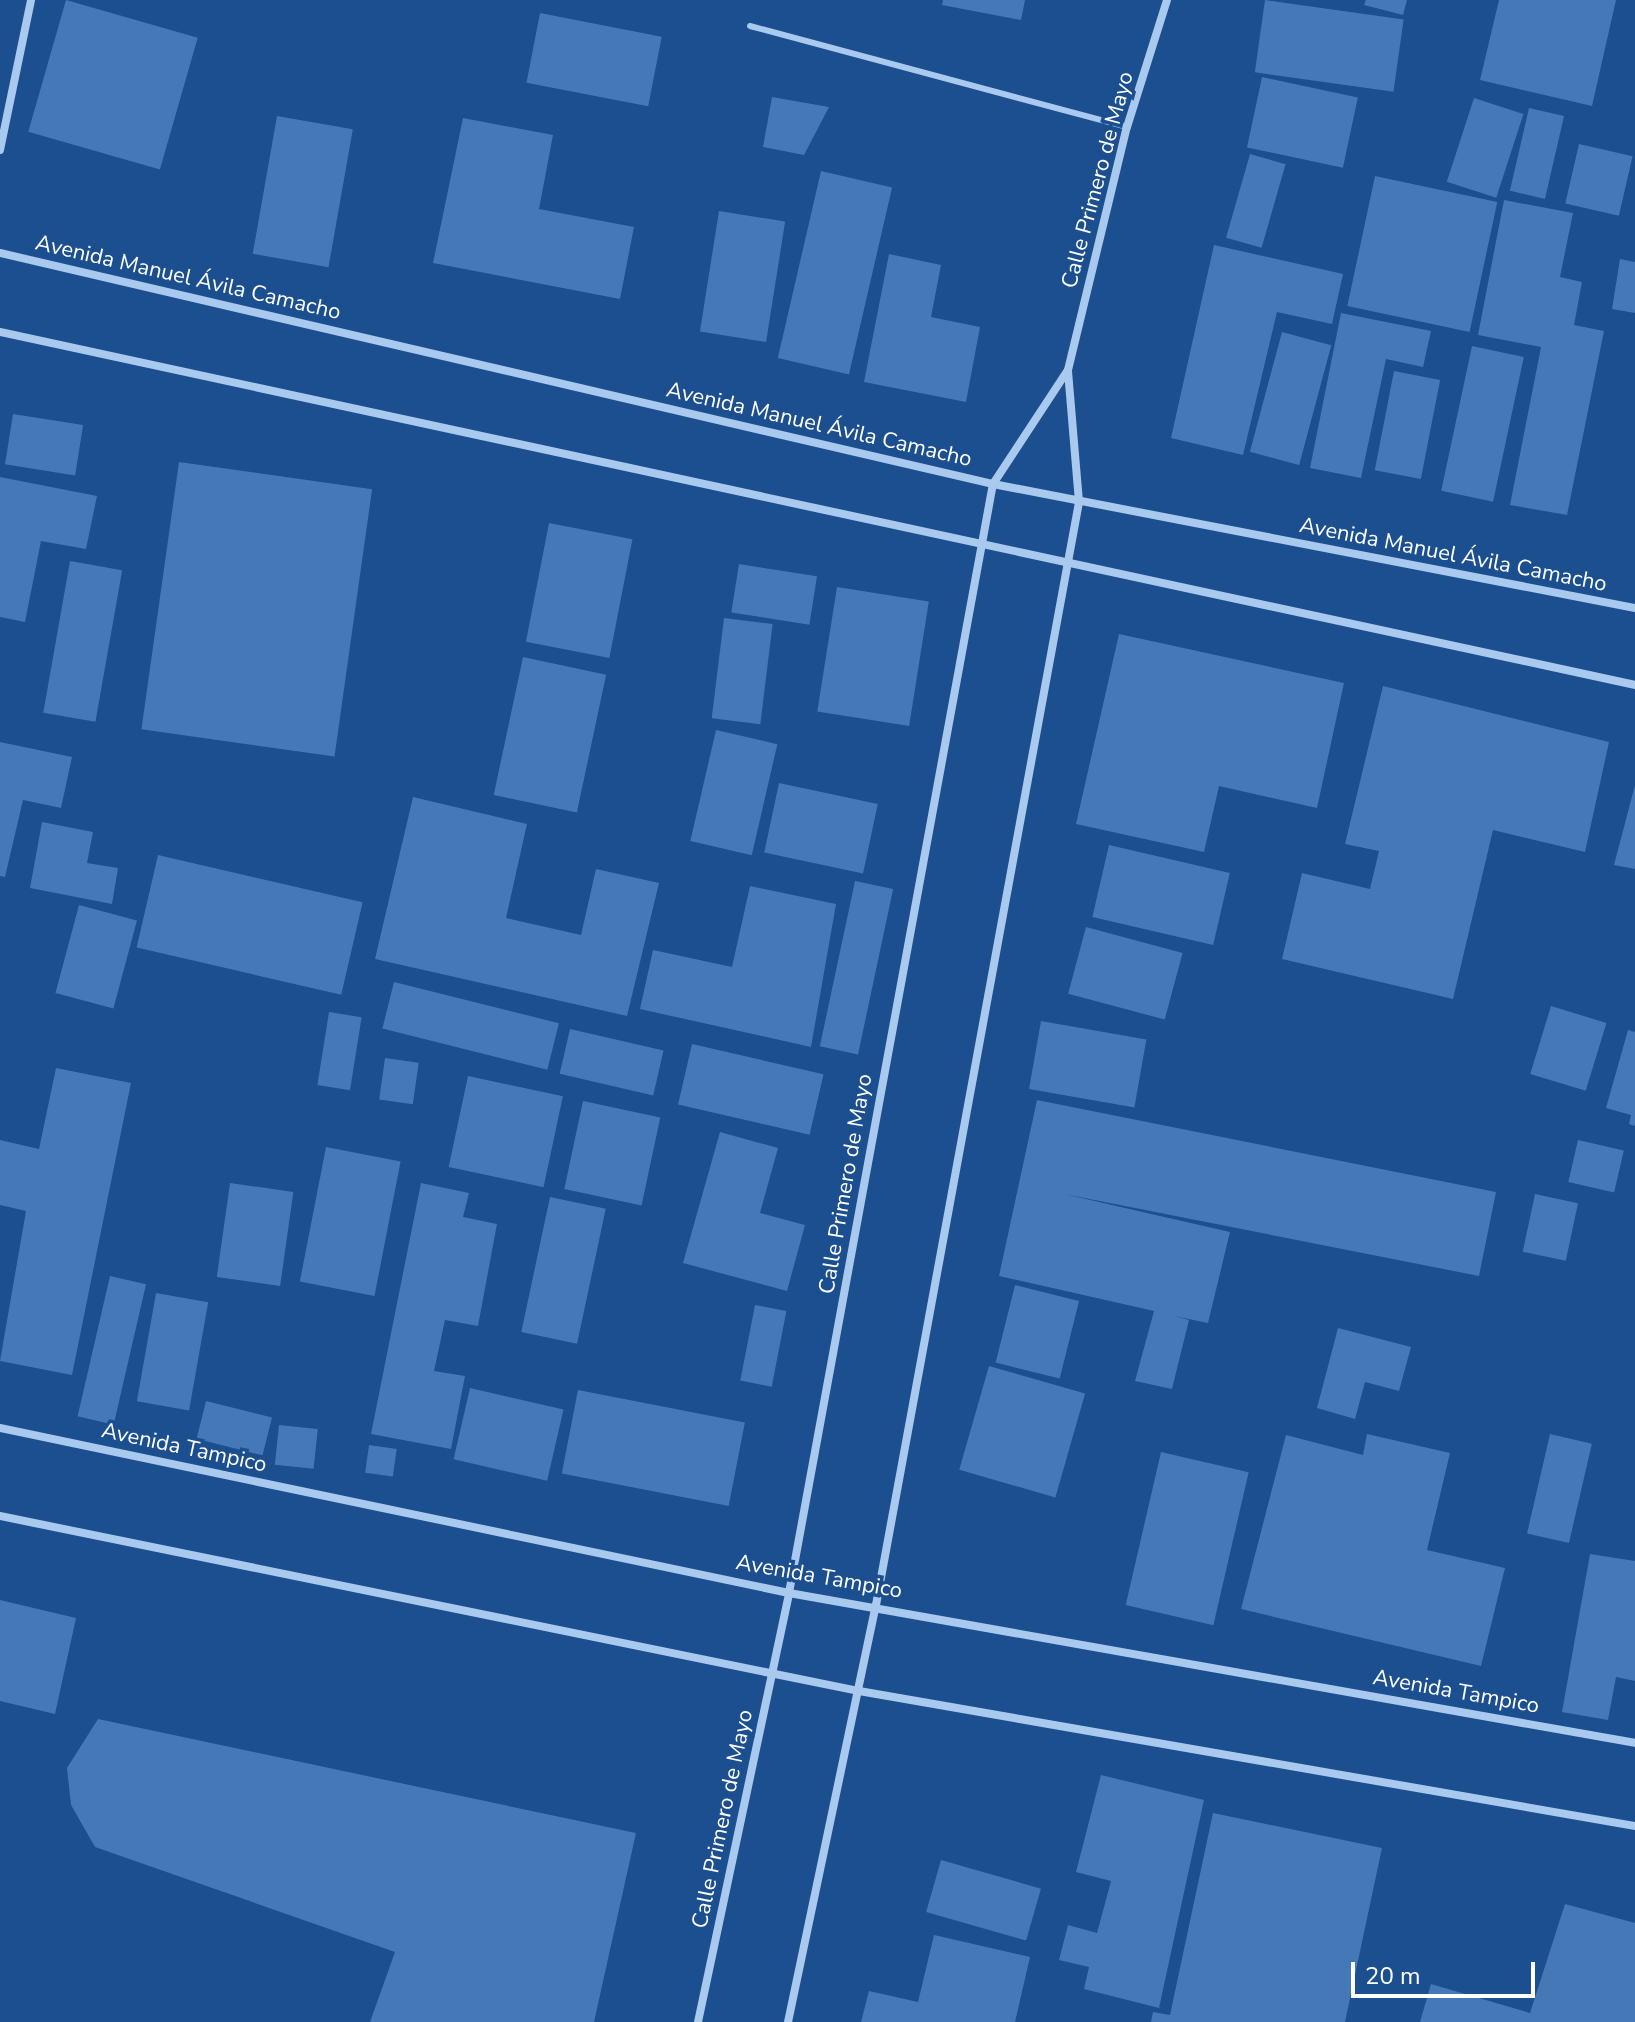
<!DOCTYPE html>
<html>
<head>
<meta charset="utf-8">
<style>
  body { margin:0 }
  #map { position:relative; width:1635px; height:2022px; overflow:hidden; background:#1b4f8f; font-family:"Nunito Sans",sans-serif }
  div>[style] { position:absolute }
  [style*='--x'] { left:calc(var(--x)*1px); top:calc(var(--y)*1px); width:calc(var(--w)*1px); rotate:calc(var(--a)*1deg) }
  .building>* { inset:0; background:#4478b7; transform-origin:0 0 }
  .lane>* { height:6px; margin:-3px; padding:0 3px; transform-origin:3px; border-radius:3px; background:#a9c9ee }
  .street>* { height:8px; margin:-4px; padding:0 4px; transform-origin:4px; border-radius:4px; background:#a9c9ee }
  span { translate:-50% -50%; white-space:nowrap; text-align:center; line-height:1.15; -webkit-text-stroke:7px #1b4f8f; paint-order:stroke }
  .street-label { font-size:22px; color:#fff }
  .scale { position:absolute; left:1351px; top:1962px; width:184px; height:36px; box-sizing:border-box; border:4px solid #fff; border-top:0; padding-left:10px; font-size:24px; line-height:28px; white-space:nowrap; color:#fff; -webkit-text-stroke:6px #1b4f8f; paint-order:stroke }
</style>
</head>
<body>
<div id="map">
  <div class="building">
    <i style="left:66px;top:0;width:137px;height:137px;rotate:16deg"></i>
    <i style="clip-path:polygon(943px 0,1025px 0,1021px 20px,942px 5px)"></i>
    <i style="left:1265px;top:0;width:140px;height:73px;rotate:8deg"></i>
    <i style="clip-path:polygon(1366px 0,1407px 0,1403px 15px,1364px 5px)"></i>
    <i style="clip-path:polygon(1499px 0,1616px 0,1592px 106px,1480px 80px)"></i>
    <i style="left:540px;top:13px;width:124px;height:71px;rotate:11deg"></i>
    <i style="left:1262px;top:77px;width:98px;height:72px;rotate:12deg"></i>
    <i style="clip-path:polygon(772px 97px,829px 107px,804px 155px,763px 147px)"></i>
    <i style="left:1474px;top:98px;width:52px;height:88px;rotate:18deg"></i>
    <i style="left:1529px;top:108px;width:36px;height:85px;rotate:13deg"></i>
    <i style="left:277px;top:116px;width:77px;height:140px;rotate:10deg"></i>
    <i style="clip-path:polygon(463px 118px,553px 135px,539px 209px,634px 227px,620px 299px,433px 263px)"></i>
    <i style="left:1579px;top:144px;width:55px;height:61px;rotate:13deg"></i>
    <i style="left:1250px;top:154px;width:37px;height:87px;rotate:16deg"></i>
    <i style="left:821px;top:171px;width:73px;height:192px;rotate:13deg"></i>
    <i style="left:1375px;top:176px;width:125px;height:133px;rotate:12deg"></i>
    <i style="clip-path:polygon(1504px 200px,1573px 213px,1560px 277px,1582px 282px,1574px 325px,1604px 331px,1567px 515px,1510px 505px,1541px 347px,1478px 335px)"></i>
    <i style="left:719px;top:211px;width:67px;height:122px;rotate:9deg"></i>
    <i style="clip-path:polygon(1214px 245px,1343px 274px,1332px 324px,1277px 312px,1243px 455px,1171px 438px)"></i>
    <i style="clip-path:polygon(889px 254px,941px 265px,931px 317px,980px 327px,966px 402px,864px 382px)"></i>
    <i style="clip-path:polygon(1620px 259px,1635px 262px,1635px 313px,1612px 309px)"></i>
    <i style="clip-path:polygon(1341px 313px,1431px 331px,1423px 367px,1386px 359px,1361px 478px,1310px 468px)"></i>
    <i style="left:1282px;top:332px;width:51px;height:124px;rotate:15deg"></i>
    <i style="left:1472px;top:346px;width:53px;height:148px;rotate:12deg"></i>
    <i style="left:1394px;top:371px;width:47px;height:101px;rotate:11deg"></i>
    <i style="left:13px;top:414px;width:71px;height:51px;rotate:9deg"></i>
    <i style="left:179px;top:462px;width:195px;height:270px;rotate:8deg"></i>
    <i style="clip-path:polygon(0 477px,97px 496px,86px 549px,41px 541px,25px 622px,0 617px)"></i>
    <i style="left:549px;top:523px;width:85px;height:121px;rotate:11deg"></i>
    <i style="left:70px;top:561px;width:53px;height:154px;rotate:10deg"></i>
    <i style="left:739px;top:564px;width:79px;height:49px;rotate:9deg"></i>
    <i style="left:837px;top:587px;width:93px;height:126px;rotate:9deg"></i>
    <i style="left:724px;top:618px;width:49px;height:101px;rotate:7deg"></i>
    <i style="clip-path:polygon(1119px 634px,1344px 683px,1317px 808px,1219px 786px,1204px 852px,1076px 824px)"></i>
    <i style="left:523px;top:657px;width:85px;height:141px;rotate:12deg"></i>
    <i style="clip-path:polygon(1383px 686px,1609px 742px,1585px 852px,1493px 830px,1453px 999px,1282px 959px,1302px 873px,1370px 889px,1379px 851px,1345px 844px)"></i>
    <i style="left:716px;top:730px;width:63px;height:114px;rotate:13deg"></i>
    <i style="clip-path:polygon(0 742px,72px 757px,61px 808px,23px 800px,5px 877px,0 876px)"></i>
    <i style="left:779px;top:783px;width:101px;height:71px;rotate:12deg"></i>
    <i style="clip-path:polygon(1635px 785px,1635px 869px,1614px 865px)"></i>
    <i style="clip-path:polygon(413px 797px,527px 824px,506px 918px,581px 935px,596px 869px,659px 883px,627px 1016px,375px 959px)"></i>
    <i style="clip-path:polygon(42px 822px,93px 832px,87px 863px,118px 868px,112px 904px,30px 888px)"></i>
    <i style="left:1109px;top:845px;width:124px;height:74px;rotate:13deg"></i>
    <i style="left:158px;top:855px;width:210px;height:95px;rotate:13deg"></i>
    <i style="left:855px;top:881px;width:39px;height:169px;rotate:12deg"></i>
    <i style="clip-path:polygon(750px 886px,836px 904px,811px 1047px,640px 1009px,653px 950px,732px 967px)"></i>
    <i style="left:79px;top:905px;width:60px;height:91px;rotate:15deg"></i>
    <i style="left:1086px;top:927px;width:100px;height:69px;rotate:15deg"></i>
    <i style="left:394px;top:982px;width:170px;height:48px;rotate:14deg"></i>
    <i style="left:1551px;top:1006px;width:58px;height:71px;rotate:17deg"></i>
    <i style="left:329px;top:1012px;width:33px;height:74px;rotate:9deg"></i>
    <i style="left:1041px;top:1021px;width:107px;height:69px;rotate:10deg"></i>
    <i style="left:570px;top:1029px;width:96px;height:46px;rotate:13deg"></i>
    <i style="clip-path:polygon(1628px 1030px,1635px 1032px,1635px 1126px,1629px 1124px,1631px 1115px,1606px 1108px)"></i>
    <i style="left:692px;top:1044px;width:135px;height:62px;rotate:13deg"></i>
    <i style="left:385px;top:1058px;width:34px;height:42px;rotate:8deg"></i>
    <i style="clip-path:polygon(56px 1068px,131px 1083px,72px 1375px,0 1361px,26px 1211px,0 1205px,0 1140px,39px 1149px)"></i>
    <i style="left:468px;top:1076px;width:97px;height:93px;rotate:12deg"></i>
    <i style="clip-path:polygon(1037px 1100px,1496px 1192px,1479px 1276px,1064px 1194px,1230px 1232px,1208px 1323px,1174px 1316px,1189px 1320px,1172px 1389px,1135px 1381px,1154px 1311px,999px 1276px)"></i>
    <i style="left:583px;top:1101px;width:79px;height:90px;rotate:12deg"></i>
    <i style="clip-path:polygon(720px 1132px,778px 1148px,760px 1213px,805px 1225px,787px 1291px,683px 1263px)"></i>
    <i style="left:1578px;top:1140px;width:47px;height:43px;rotate:13deg"></i>
    <i style="left:326px;top:1147px;width:76px;height:137px;rotate:11deg"></i>
    <i style="left:230px;top:1183px;width:64px;height:95px;rotate:8deg"></i>
    <i style="clip-path:polygon(421px 1183px,469px 1193px,463px 1217px,497px 1224px,478px 1326px,445px 1320px,434px 1371px,465px 1376px,451px 1449px,371px 1434px)"></i>
    <i style="left:1535px;top:1194px;width:44px;height:59px;rotate:12deg"></i>
    <i style="left:550px;top:1197px;width:57px;height:138px;rotate:12deg"></i>
    <i style="left:110px;top:1276px;width:37px;height:144px;rotate:13deg"></i>
    <i style="left:1015px;top:1285px;width:66px;height:80px;rotate:14deg"></i>
    <i style="left:156px;top:1293px;width:53px;height:110px;rotate:10deg"></i>
    <i style="left:755px;top:1305px;width:32px;height:77px;rotate:11deg"></i>
    <i style="clip-path:polygon(1338px 1328px,1411px 1347px,1399px 1391px,1365px 1382px,1355px 1419px,1317px 1408px)"></i>
    <i style="left:989px;top:1366px;width:100px;height:108px;rotate:16deg"></i>
    <i style="left:470px;top:1388px;width:96px;height:73px;rotate:13deg"></i>
    <i style="left:578px;top:1390px;width:170px;height:85px;rotate:11deg"></i>
    <i style="left:206px;top:1401px;width:68px;height:39px;rotate:14deg"></i>
    <i style="left:279px;top:1425px;width:39px;height:40px;rotate:6deg"></i>
    <i style="clip-path:polygon(1367px 1434px,1450px 1453px,1427px 1550px,1505px 1568px,1481px 1666px,1241px 1609px,1286px 1435px,1363px 1455px)"></i>
    <i style="left:1550px;top:1434px;width:43px;height:102px;rotate:13deg"></i>
    <i style="left:369px;top:1445px;width:28px;height:28px;rotate:8deg"></i>
    <i style="left:1161px;top:1452px;width:90px;height:157px;rotate:13deg"></i>
    <i style="clip-path:polygon(1590px 1554px,1635px 1561px,1635px 1681px,1616px 1677px,1608px 1720px,1562px 1712px)"></i>
    <i style="clip-path:polygon(0 1600px,76px 1618px,55px 1714px,0 1701px)"></i>
    <i style="clip-path:polygon(98px 1719px,636px 1833px,594px 2022px,370px 2022px,395px 1952px,95px 1847px,71px 1805px,67px 1768px)"></i>
    <i style="clip-path:polygon(1101px 1775px,1204px 1800px,1159px 2008px,1084px 1989px,1089px 1967px,1059px 1960px,1068px 1925px,1097px 1933px,1111px 1881px,1076px 1872px)"></i>
    <i style="clip-path:polygon(1213px 1813px,1382px 1848px,1345px 2022px,1151px 2022px,1153px 2012px,1170px 2015px)"></i>
    <i style="left:941px;top:1860px;width:104px;height:54px;rotate:16deg"></i>
    <i style="clip-path:polygon(1565px 1904px,1635px 1923px,1635px 2022px,1420px 2022px,1431px 1984px,1530px 2013px)"></i>
    <i style="clip-path:polygon(934px 1935px,1030px 1957px,1015px 2022px,861px 2022px,869px 1991px,918px 2002px)"></i>
  </div>
  <div class="lane">
    <i style="--x:750;--y:26;--w:390;--a:15"></i>
  </div>
  <div class="street">
    <i style="--x:0;--y:150;--w:153;--a:-78.3"></i>
    <i style="--x:0;--y:253;--w:1020;--a:13.1"></i>
    <i style="--x:993;--y:484;--w:654;--a:10.93"></i>
    <i style="--x:0;--y:332;--w:1673;--a:12.18"></i>
    <i style="--x:0;--y:1428;--w:806;--a:11.81"></i>
    <i style="--x:789;--y:1593;--w:859;--a:10.05"></i>
    <i style="--x:0;--y:1516;--w:877;--a:11.52"></i>
    <i style="--x:859;--y:1691;--w:788;--a:9.87"></i>
    <i style="--x:698;--y:2022;--w:439;--a:-78"></i>
    <i style="--x:789;--y:1593;--w:1128;--a:-79.58"></i>
    <i style="--x:993;--y:484;--w:136;--a:-56.7"></i>
    <i style="--x:788;--y:2022;--w:426;--a:-78.1"></i>
    <i style="--x:876;--y:1605;--w:1122;--a:-79.57"></i>
    <i style="--x:1079;--y:502;--w:132;--a:-94.8"></i>
    <i style="--x:1068;--y:370;--w:250;--a:-76.4"></i>
    <i style="--x:1127;--y:127;--w:133;--a:-72.5"></i>
  </div>
  <div class="street-label">
    <span style="left:1098px;top:180px;rotate:-75deg">Calle Primero de Mayo</span>
    <span style="left:188px;top:278px;rotate:13deg">Avenida Manuel Ávila Camacho</span>
    <span style="left:819px;top:425px;rotate:13deg">Avenida Manuel Ávila Camacho</span>
    <span style="left:1453px;top:555px;rotate:11deg">Avenida Manuel Ávila Camacho</span>
    <span style="left:846px;top:1184px;rotate:-80deg">Calle Primero de Mayo</span>
    <span style="left:184px;top:1448px;rotate:12deg">Avenida Tampico</span>
    <span style="left:819px;top:1577px;rotate:10deg">Avenida Tampico</span>
    <span style="left:1456px;top:1692px;rotate:10deg">Avenida Tampico</span>
    <span style="left:723px;top:1819px;rotate:-78deg">Calle Primero de Mayo</span>
  </div>
  <div class="scale">20 m</div>
</div>
</body>
</html>
